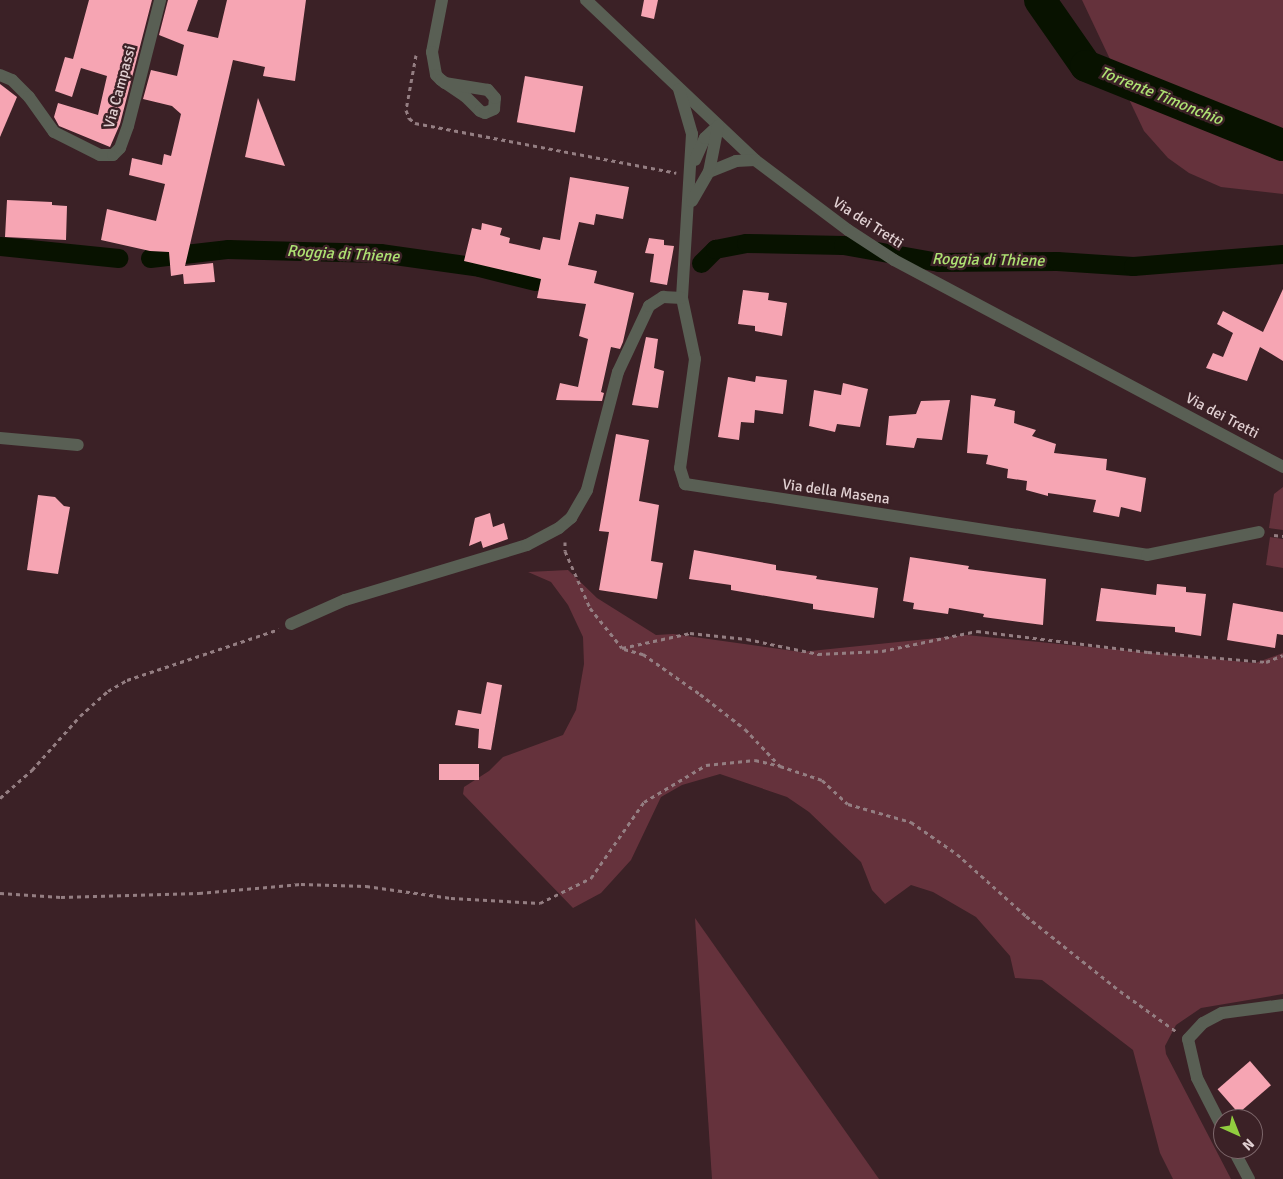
<!DOCTYPE html>
<html>
<head>
<meta charset="utf-8">
<style>
  body { margin:0 }
  #map { position:relative; width:1283px; height:1179px; overflow:hidden; background:#3b2126; font-family:Signika,sans-serif }
  div>[style] { position:absolute }
  [style*='--x'] { left:calc(var(--x)*1px); top:calc(var(--y)*1px); width:calc(var(--w)*1px); rotate:calc(var(--a)*1deg) }
  .green>* { inset:0; background:#65323c }
  .canal>* { height:19px; margin:-9.5px; padding:0 9.5px; transform-origin:9.5px; border-radius:9.5px; background:#081200 }
  .river>* { height:32px; margin:-16px; padding:0 16px; transform-origin:16px; border-radius:16px; background:#081200 }
  .building>* { inset:0; background:#f6a5b3; transform-origin:0 0 }
  .path>* { height:3px; margin-top:-1.5px; transform-origin:0; background:repeating-linear-gradient(90deg,#947e82 0 4px,transparent 0 8px) }
  .minor>* { height:12px; margin:-6px; padding:0 6px; transform-origin:6px; border-radius:6px; background:#595f54 }
  span { translate:-50% -50%; white-space:nowrap; text-align:center; line-height:1.15; -webkit-text-stroke:5px #3b2126; paint-order:stroke }
  .street-label { font-size:15px; color:#e1d0d2 }
  .water-label { font-size:16px; color:#aee273; font-style:italic }
  .north { position:absolute; left:1213px; top:1109px; width:50px; height:50px; box-sizing:border-box; background:#3b2126; border:1px solid #7d676b; border-radius:50%; rotate:136deg; font-size:14px; font-weight:700; line-height:20px; text-align:center; color:#e1d0d2 }
  .north::after { content:''; display:block; margin:auto; width:18px; height:22px; background:#91cd3f; clip-path:polygon(50% 0,100% 100%,50% 72%,0 100%) }
</style>
</head>
<body>
<div id="map">
  <div class="green">
    <i style="clip-path:polygon(1082px 0,1283px 0,1283px 194px,1221px 187px,1189px 173px,1168px 158px,1144px 131px)"></i>
    <i style="clip-path:polygon(1283px 487px,1283px 530px,1269px 528px,1274px 494px)"></i>
    <i style="clip-path:polygon(1270px 537px,1283px 539px,1283px 568px,1266px 565px)"></i>
    <i style="clip-path:polygon(568px 570px,597px 598px,656px 635px,673px 634px,801px 652px,966px 635px,1255px 663px,1283px 653px,1283px 994px,1201px 1008px,1176px 1025px,1165px 1046px,1166px 1054px,1231px 1179px,1173px 1179px,1160px 1153px,1133px 1050px,1042px 980px,1015px 978px,1010px 956px,976px 917px,933px 892px,911px 885px,885px 904px,872px 890px,861px 862px,809px 812px,787px 797px,720px 774px,682px 785px,661px 797px,631px 860px,601px 893px,573px 908px,463px 794px,464px 787px,489px 771px,503px 757px,563px 735px,576px 710px,584px 664px,583px 637px,568px 605px,551px 582px,528px 572px)"></i>
    <i style="clip-path:polygon(695px 918px,879px 1179px,712px 1179px)"></i>
  </div>
  <div class="canal">
    <i style="--x:0;--y:246;--w:119;--a:5.8"></i>
    <i style="--x:150;--y:258;--w:79;--a:-6.6"></i>
    <i style="--x:228;--y:249;--w:152;--a:1.5"></i>
    <i style="--x:380;--y:253;--w:100;--a:8"></i>
    <i style="--x:479;--y:267;--w:58;--a:14"></i>
    <i style="--x:701;--y:263;--w:20;--a:-45"></i>
    <i style="--x:715;--y:249;--w:32;--a:-11"></i>
    <i style="--x:746;--y:243;--w:97;--a:1.2"></i>
    <i style="--x:843;--y:245;--w:97;--a:10.1"></i>
    <i style="--x:938;--y:262;--w:119;--a:-0.5"></i>
    <i style="--x:1057;--y:261;--w:76;--a:3.8"></i>
    <i style="--x:1133;--y:266;--w:150;--a:-4.6"></i>
  </div>
  <div class="river">
    <i style="--x:1040;--y:0;--w:80;--a:55.1"></i>
    <i style="--x:1086;--y:66;--w:212;--a:21.9"></i>
  </div>
  <div class="building">
    <i style="clip-path:polygon(89px 0,152px 0,120px 124px,110px 147px,59px 126px,54px 117px,58px 103px,98px 115px,107px 76px,81px 68px,72px 97px,55px 91px,65px 57px,73px 59px)"></i>
    <i style="clip-path:polygon(168px 0,198px 0,187px 31px,218px 38px,227px 0,306px 0,295px 81px,263px 76px,265px 67px,233px 60px,185px 266px,213px 263px,215px 282px,184px 284px,183px 274px,171px 276px,169px 252px,150px 251px,101px 240px,107px 209px,156px 221px,165px 184px,129px 175px,132px 158px,162px 165px,164px 154px,171px 156px,181px 114px,172px 106px,143px 99px,151px 70px,177px 76px,184px 45px,159px 35px)"></i>
    <i style="clip-path:polygon(644px 0,658px 0,654px 19px,641px 16px)"></i>
    <i style="left:525px;top:76px;width:59px;height:47px;rotate:10deg"></i>
    <i style="clip-path:polygon(0 84px,17px 97px,0 137px)"></i>
    <i style="clip-path:polygon(258px 98px,285px 166px,245px 157px)"></i>
    <i style="clip-path:polygon(570px 177px,629px 187px,623px 219px,596px 214px,594px 225px,579px 222px,568px 265px,597px 271px,594px 283px,634px 293px,623px 342px,620px 349px,611px 347px,601px 392px,604px 393px,602px 401px,556px 400px,560px 383px,578px 387px,588px 339px,579px 336px,586px 304px,537px 298px,541px 279px,464px 261px,472px 228px,481px 230px,482px 223px,502px 228px,500px 235px,510px 238px,509px 243px,540px 250px,543px 237px,560px 240px)"></i>
    <i style="clip-path:polygon(7px 200px,52px 202px,52px 205px,67px 206px,66px 240px,5px 237px)"></i>
    <i style="clip-path:polygon(649px 238px,664px 240px,664px 245px,674px 246px,667px 285px,650px 282px,654px 254px,645px 253px)"></i>
    <i style="clip-path:polygon(1283px 289px,1283px 361px,1260px 347px,1247px 381px,1206px 368px,1213px 353px,1223px 357px,1233px 333px,1217px 324px,1223px 311px,1263px 332px)"></i>
    <i style="clip-path:polygon(743px 290px,769px 293px,768px 300px,787px 303px,782px 336px,755px 331px,755px 326px,738px 324px)"></i>
    <i style="clip-path:polygon(646px 337px,658px 339px,654px 368px,664px 371px,658px 408px,632px 405px)"></i>
    <i style="clip-path:polygon(756px 376px,787px 380px,783px 414px,755px 410px,754px 423px,741px 422px,739px 440px,718px 437px,728px 377px,755px 382px)"></i>
    <i style="clip-path:polygon(843px 383px,868px 389px,860px 427px,837px 424px,835px 432px,809px 426px,814px 390px,841px 395px)"></i>
    <i style="clip-path:polygon(971px 395px,996px 399px,994px 406px,1015px 411px,1014px 423px,1036px 430px,1032px 436px,1056px 444px,1054px 453px,1107px 459px,1106px 470px,1146px 478px,1141px 512px,1121px 507px,1119px 517px,1093px 512px,1096px 500px,1048px 493px,1048px 496px,1026px 490px,1027px 481px,1007px 478px,1008px 469px,986px 464px,988px 455px,967px 453px)"></i>
    <i style="clip-path:polygon(950px 400px,942px 440px,917px 438px,914px 448px,886px 445px,889px 416px,916px 414px,921px 401px)"></i>
    <i style="clip-path:polygon(616px 434px,649px 440px,639px 501px,659px 505px,651px 561px,663px 563px,657px 599px,599px 590px,609px 532px,599px 531px)"></i>
    <i style="clip-path:polygon(38px 495px,55px 497px,64px 506px,70px 507px,58px 574px,27px 570px)"></i>
    <i style="clip-path:polygon(490px 513px,493px 527px,504px 523px,508px 539px,483px 548px,481px 541px,469px 546px,475px 518px)"></i>
    <i style="clip-path:polygon(694px 550px,776px 565px,776px 570px,817px 576px,816px 579px,878px 588px,874px 618px,813px 609px,813px 604px,731px 590px,731px 585px,689px 579px)"></i>
    <i style="clip-path:polygon(910px 557px,969px 566px,968px 569px,1046px 579px,1043px 625px,983px 617px,984px 614px,949px 608px,948px 614px,913px 609px,914px 603px,903px 601px)"></i>
    <i style="clip-path:polygon(1157px 584px,1186px 587px,1186px 592px,1206px 594px,1201px 636px,1175px 632px,1175px 627px,1096px 621px,1101px 588px,1156px 595px)"></i>
    <i style="clip-path:polygon(1233px 603px,1283px 612px,1283px 635px,1277px 634px,1275px 648px,1227px 640px)"></i>
    <i style="clip-path:polygon(487px 682px,502px 685px,491px 750px,478px 748px,479px 729px,455px 725px,458px 710px,481px 714px)"></i>
    <i style="left:479px;top:764px;width:16px;height:40px;rotate:90deg"></i>
    <i style="left:1250px;top:1061px;width:32px;height:43px;rotate:49deg"></i>
  </div>
  <div class="path">
    <i style="--x:416;--y:55;--w:56;--a:100.3"></i>
    <i style="--x:406;--y:110;--w:9;--a:69"></i>
    <i style="--x:409;--y:118;--w:8;--a:40"></i>
    <i style="--x:415;--y:123;--w:266;--a:10.8"></i>
    <i style="--x:1274;--y:535;--w:9;--a:6"></i>
    <i style="--x:565;--y:542;--w:9;--a:90"></i>
    <i style="--x:565;--y:551;--w:62;--a:66.3"></i>
    <i style="--x:590;--y:608;--w:51;--a:51.3"></i>
    <i style="--x:622;--y:648;--w:70;--a:-12.4"></i>
    <i style="--x:690;--y:633;--w:57;--a:6"></i>
    <i style="--x:747;--y:639;--w:73;--a:11.9"></i>
    <i style="--x:818;--y:654;--w:64;--a:-2.7"></i>
    <i style="--x:882;--y:651;--w:97;--a:-11.9"></i>
    <i style="--x:977;--y:631;--w:172;--a:7"></i>
    <i style="--x:1148;--y:652;--w:118;--a:4.8"></i>
    <i style="--x:1266;--y:662;--w:18;--a:-22"></i>
    <i style="--x:624;--y:649;--w:20;--a:15"></i>
    <i style="--x:643;--y:654;--w:70;--a:35.1"></i>
    <i style="--x:700;--y:694;--w:57;--a:37.9"></i>
    <i style="--x:745;--y:729;--w:51;--a:46.6"></i>
    <i style="--x:780;--y:766;--w:44;--a:18.4"></i>
    <i style="--x:822;--y:780;--w:35;--a:43"></i>
    <i style="--x:848;--y:804;--w:66;--a:15.9"></i>
    <i style="--x:911;--y:822;--w:56;--a:34.8"></i>
    <i style="--x:957;--y:854;--w:93;--a:41.9"></i>
    <i style="--x:1026;--y:916;--w:120;--a:38.6"></i>
    <i style="--x:1120;--y:991;--w:70;--a:35.7"></i>
    <i style="--x:0;--y:798;--w:43;--a:-41.2"></i>
    <i style="--x:32;--y:770;--w:72;--a:-48.4"></i>
    <i style="--x:80;--y:716;--w:38;--a:-42"></i>
    <i style="--x:108;--y:691;--w:22;--a:-30"></i>
    <i style="--x:127;--y:680;--w:160;--a:-18.5"></i>
    <i style="--x:0;--y:893;--w:61;--a:3.8"></i>
    <i style="--x:61;--y:897;--w:138;--a:-1.7"></i>
    <i style="--x:199;--y:893;--w:102;--a:-5"></i>
    <i style="--x:301;--y:884;--w:65;--a:1.8"></i>
    <i style="--x:366;--y:886;--w:86;--a:8"></i>
    <i style="--x:451;--y:898;--w:89;--a:3.2"></i>
    <i style="--x:540;--y:903;--w:57;--a:-26.1"></i>
    <i style="--x:591;--y:878;--w:93;--a:-55.1"></i>
    <i style="--x:644;--y:802;--w:72;--a:-30.8"></i>
    <i style="--x:706;--y:765;--w:49;--a:-5.8"></i>
    <i style="--x:755;--y:760;--w:26;--a:13"></i>
  </div>
  <div class="minor">
    <i style="--x:442;--y:0;--w:53;--a:100.9"></i>
    <i style="--x:432;--y:52;--w:23;--a:80"></i>
    <i style="--x:436;--y:75;--w:7;--a:45"></i>
    <i style="--x:441;--y:80;--w:29;--a:34"></i>
    <i style="--x:465;--y:96;--w:21;--a:45"></i>
    <i style="--x:480;--y:111;--w:5;--a:22"></i>
    <i style="--x:485;--y:113;--w:10;--a:-24"></i>
    <i style="--x:494;--y:109;--w:11;--a:-85"></i>
    <i style="--x:495;--y:98;--w:11;--a:-131"></i>
    <i style="--x:488;--y:90;--w:44;--a:-170.8"></i>
    <i style="--x:586;--y:0;--w:233;--a:43.4"></i>
    <i style="--x:755;--y:160;--w:116;--a:37"></i>
    <i style="--x:848;--y:230;--w:55;--a:33.1"></i>
    <i style="--x:894;--y:260;--w:441;--a:28"></i>
    <i style="--x:0;--y:75;--w:13;--a:23"></i>
    <i style="--x:12;--y:80;--w:24;--a:45"></i>
    <i style="--x:29;--y:97;--w:43;--a:54.5"></i>
    <i style="--x:54;--y:132;--w:51;--a:26.6"></i>
    <i style="--x:100;--y:155;--w:13;--a:0"></i>
    <i style="--x:113;--y:155;--w:10;--a:-45"></i>
    <i style="--x:120;--y:148;--w:23;--a:-70"></i>
    <i style="--x:128;--y:126;--w:130;--a:-75.7"></i>
    <i style="--x:679;--y:89;--w:47;--a:73.9"></i>
    <i style="--x:692;--y:134;--w:164;--a:93.5"></i>
    <i style="--x:682;--y:298;--w:62;--a:78"></i>
    <i style="--x:695;--y:359;--w:110;--a:97.8"></i>
    <i style="--x:680;--y:468;--w:17;--a:73"></i>
    <i style="--x:685;--y:484;--w:467;--a:8.7"></i>
    <i style="--x:1147;--y:555;--w:114;--a:-11.6"></i>
    <i style="--x:695;--y:160;--w:24;--a:-66"></i>
    <i style="--x:705;--y:138;--w:18;--a:-43"></i>
    <i style="--x:709;--y:172;--w:29;--a:-22"></i>
    <i style="--x:736;--y:161;--w:19;--a:-3"></i>
    <i style="--x:692;--y:201;--w:34;--a:-60"></i>
    <i style="--x:709;--y:172;--w:47;--a:-78.9"></i>
    <i style="--x:0;--y:438;--w:78;--a:5.1"></i>
    <i style="--x:291;--y:624;--w:59;--a:-24"></i>
    <i style="--x:345;--y:600;--w:190;--a:-16.8"></i>
    <i style="--x:527;--y:545;--w:36;--a:-28"></i>
    <i style="--x:559;--y:528;--w:16;--a:-40"></i>
    <i style="--x:571;--y:518;--w:32;--a:-60"></i>
    <i style="--x:587;--y:490;--w:122;--a:-75.3"></i>
    <i style="--x:618;--y:372;--w:73;--a:-64.8"></i>
    <i style="--x:649;--y:306;--w:17;--a:-33"></i>
    <i style="--x:663;--y:297;--w:19;--a:3"></i>
    <i style="--x:1223;--y:1129;--w:57;--a:-117"></i>
    <i style="--x:1197;--y:1078;--w:40;--a:-103"></i>
    <i style="--x:1188;--y:1039;--w:22;--a:-47"></i>
    <i style="--x:1203;--y:1023;--w:21;--a:-28"></i>
    <i style="--x:1222;--y:1013;--w:62;--a:-7.5"></i>
    <i style="--x:1233;--y:1149;--w:34;--a:62"></i>
  </div>
  <div class="street-label">
    <span style="left:120px;top:87px;rotate:-75deg">Via Campassi</span>
    <span style="left:868px;top:223px;rotate:33deg">Via dei Tretti</span>
    <span style="left:1222px;top:416px;rotate:28deg">Via dei Tretti</span>
    <span style="left:836px;top:492px;rotate:8deg">Via della Masena</span>
  </div>
  <div class="water-label">
    <span style="left:1161px;top:96px;rotate:22deg">Torrente Timonchio</span>
    <span style="left:343px;top:254px;rotate:3deg">Roggia di Thiene</span>
    <span style="left:988px;top:260px;rotate:1deg">Roggia di Thiene</span>
  </div>
  <div class="north">N</div>
</div>
</body>
</html>
